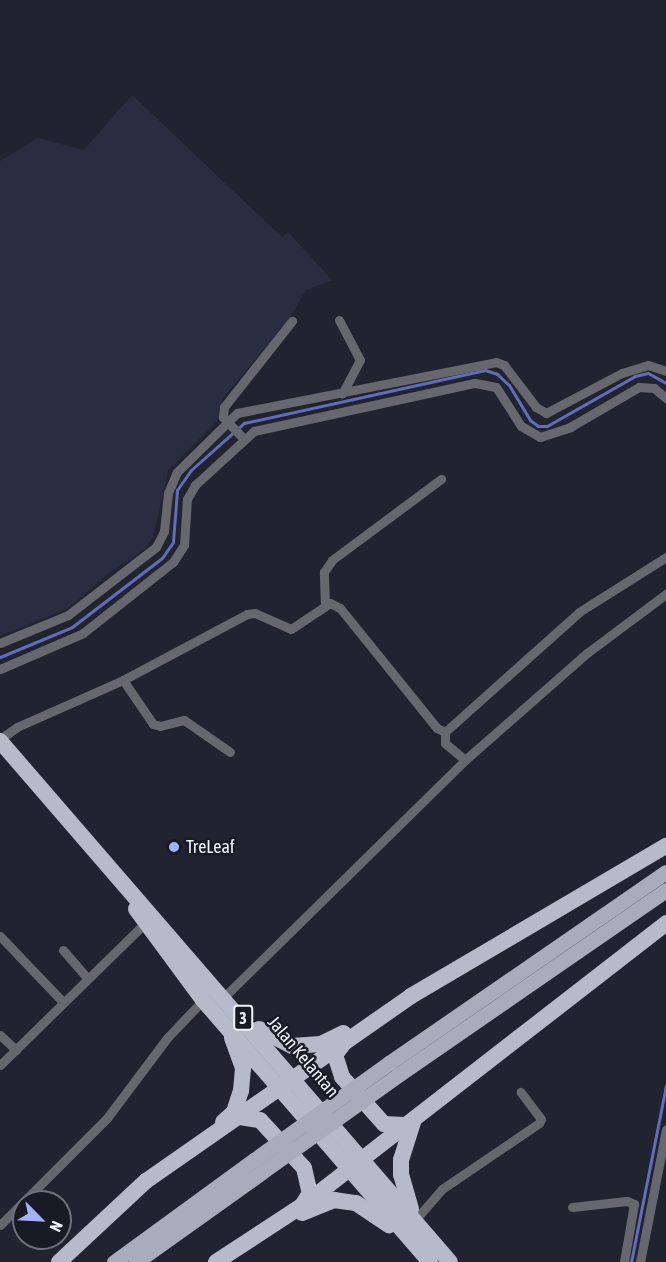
<!DOCTYPE html>
<html>
<head>
<meta charset="utf-8">
<style>
  body { margin:0 }
  #map { position:relative; width:666px; height:1262px; overflow:hidden; background:#212430; font-family:"Asap Condensed",sans-serif }
  div>[style] { position:absolute }
  [style*='--x'] { left:calc(var(--x)*1px); top:calc(var(--y)*1px); width:calc(var(--w)*1px); rotate:calc(var(--a)*1deg) }
  .built>* { inset:0; background:#2a2d40 }
  .stream>* { height:3px; margin:-1.5px; padding:0 1.5px; transform-origin:1.5px; border-radius:1.5px; background:#626cb8 }
  .minor>* { height:9px; margin:-4.5px; padding:0 4.5px; transform-origin:4.5px; border-radius:4.5px; background:#67686f }
  .primary>* { height:15px; margin:-7.5px; padding:0 7.5px; transform-origin:7.5px; border-radius:7.5px; background:#a9acba }
  .trunk>* { height:16px; margin:-8px; padding:0 8px; transform-origin:8px; border-radius:8px; background:#b6bac9 }
  .primary-bridge>* { height:15px; margin:-7.5px; padding:0 7.5px; transform-origin:7.5px; border-radius:7.5px; background:#a9acba }
  .dots>* { width:16px; height:16px; translate:-50% -50%; box-sizing:border-box; border:3px solid #181a26; border-radius:50% }
  span { translate:-50% -50%; white-space:nowrap; text-align:center; line-height:1.15; -webkit-text-stroke:5px #181a26; paint-order:stroke }
  .shield-label span { padding:2px 4px; background:#181a26; border:2px solid; border-radius:4px; -webkit-text-stroke-width:0 }
  .shield-label { font-size:16px; color:#f0f2fb; font-weight:700 }
  .poi-label { font-size:18px; color:#f0f2fb }
  .left { translate:0 -50%; text-align:left }
  .street-label { font-size:18px; color:#f0f2fb }
  .north { position:absolute; left:12px; top:1190px; width:60px; height:60px; box-sizing:border-box; background:#181a26; border:2px solid #6e707b; border-radius:50%; rotate:114deg; font-size:16px; font-weight:700; line-height:24px; text-align:center; color:#f0f2fb }
  .north::after { content:''; display:block; margin:auto; width:21px; height:27px; background:#a5b1fc; clip-path:polygon(50% 0,100% 100%,50% 72%,0 100%) }
</style>
</head>
<body>
<div id="map">
  <div class="built">
    <i style="clip-path:polygon(132px 95px,282px 237px,288px 232px,332px 280px,306px 290px,286px 324px,223px 398px,220px 418px,168px 471px,153px 537px,145px 549px,110px 572px,69px 608px,0 636px,0 161px,38px 138px,84px 150px)"></i>
  </div>
  <div class="stream">
    <i style="--x:0;--y:657;--w:78;--a:-22.6"></i>
    <i style="--x:72;--y:627;--w:113;--a:-37.5"></i>
    <i style="--x:162;--y:558;--w:19;--a:-55"></i>
    <i style="--x:173;--y:542;--w:52;--a:-85.6"></i>
    <i style="--x:177;--y:490;--w:24;--a:-55"></i>
    <i style="--x:191;--y:470;--w:71;--a:-41.6"></i>
    <i style="--x:244;--y:423;--w:247;--a:-12.4"></i>
    <i style="--x:485;--y:370;--w:13;--a:18"></i>
    <i style="--x:497;--y:374;--w:16;--a:43"></i>
    <i style="--x:509;--y:385;--w:41;--a:59"></i>
    <i style="--x:530;--y:420;--w:10;--a:37"></i>
    <i style="--x:538;--y:426;--w:9;--a:0"></i>
    <i style="--x:547;--y:426;--w:101;--a:-29.6"></i>
    <i style="--x:635;--y:376;--w:13;--a:-13"></i>
    <i style="--x:648;--y:373;--w:21;--a:29"></i>
    <i style="--x:631;--y:1262;--w:180;--a:-78.8"></i>
  </div>
  <div class="minor">
    <i style="--x:339;--y:320;--w:45;--a:62.3"></i>
    <i style="--x:360;--y:360;--w:38;--a:118"></i>
    <i style="--x:243;--y:438;--w:29;--a:-134"></i>
    <i style="--x:223;--y:417;--w:10;--a:-84"></i>
    <i style="--x:224;--y:407;--w:110;--a:-51.7"></i>
    <i style="--x:325;--y:606;--w:34;--a:-92"></i>
    <i style="--x:324;--y:572;--w:14;--a:-56"></i>
    <i style="--x:332;--y:560;--w:136;--a:-36.6"></i>
    <i style="--x:0;--y:643;--w:74;--a:-22.4"></i>
    <i style="--x:68;--y:615;--w:111;--a:-37.7"></i>
    <i style="--x:156;--y:547;--w:18;--a:-63"></i>
    <i style="--x:164;--y:531;--w:38;--a:-84"></i>
    <i style="--x:168;--y:493;--w:23;--a:-67"></i>
    <i style="--x:177;--y:472;--w:84;--a:-44.5"></i>
    <i style="--x:237;--y:413;--w:264;--a:-11.1"></i>
    <i style="--x:496;--y:362;--w:9;--a:21"></i>
    <i style="--x:504;--y:365;--w:53;--a:52.7"></i>
    <i style="--x:536;--y:407;--w:12;--a:31"></i>
    <i style="--x:546;--y:413;--w:86;--a:-27.8"></i>
    <i style="--x:622;--y:373;--w:27;--a:-17"></i>
    <i style="--x:648;--y:365;--w:19;--a:18"></i>
    <i style="--x:0;--y:669;--w:90;--a:-23.4"></i>
    <i style="--x:83;--y:633;--w:115;--a:-38.3"></i>
    <i style="--x:173;--y:562;--w:20;--a:-57"></i>
    <i style="--x:184;--y:545;--w:46;--a:-86.3"></i>
    <i style="--x:187;--y:499;--w:16;--a:-60"></i>
    <i style="--x:195;--y:485;--w:80;--a:-42.5"></i>
    <i style="--x:254;--y:431;--w:226;--a:-12.3"></i>
    <i style="--x:475;--y:383;--w:21;--a:11"></i>
    <i style="--x:496;--y:387;--w:46;--a:57.3"></i>
    <i style="--x:521;--y:426;--w:22;--a:30"></i>
    <i style="--x:540;--y:437;--w:32;--a:-18"></i>
    <i style="--x:570;--y:427;--w:80;--a:-30.1"></i>
    <i style="--x:639;--y:387;--w:15;--a:4"></i>
    <i style="--x:654;--y:388;--w:16;--a:40"></i>
    <i style="--x:123;--y:680;--w:53;--a:55.7"></i>
    <i style="--x:153;--y:724;--w:7;--a:16"></i>
    <i style="--x:160;--y:726;--w:25;--a:-14"></i>
    <i style="--x:184;--y:720;--w:56;--a:34.8"></i>
    <i style="--x:0;--y:739;--w:21;--a:-35"></i>
    <i style="--x:17;--y:727;--w:116;--a:-23.9"></i>
    <i style="--x:123;--y:680;--w:140;--a:-28"></i>
    <i style="--x:247;--y:614;--w:8;--a:-7"></i>
    <i style="--x:255;--y:613;--w:39;--a:24"></i>
    <i style="--x:291;--y:629;--w:47;--a:-33.7"></i>
    <i style="--x:330;--y:603;--w:11;--a:27"></i>
    <i style="--x:340;--y:608;--w:154;--a:51.1"></i>
    <i style="--x:437;--y:728;--w:9;--a:27"></i>
    <i style="--x:465;--y:760;--w:26;--a:-140"></i>
    <i style="--x:445;--y:743;--w:11;--a:-90"></i>
    <i style="--x:445;--y:732;--w:180;--a:-41.8"></i>
    <i style="--x:579;--y:612;--w:103;--a:-32.3"></i>
    <i style="--x:0;--y:936;--w:91;--a:46.3"></i>
    <i style="--x:63;--y:950;--w:37;--a:49"></i>
    <i style="--x:224;--y:997;--w:338;--a:-44.5"></i>
    <i style="--x:465;--y:760;--w:162;--a:-41.3"></i>
    <i style="--x:587;--y:653;--w:99;--a:-36.8"></i>
    <i style="--x:0;--y:1035;--w:22;--a:43"></i>
    <i style="--x:0;--y:1065;--w:203;--a:-44.4"></i>
    <i style="--x:572;--y:1207;--w:55;--a:-6.2"></i>
    <i style="--x:627;--y:1201;--w:8;--a:23"></i>
    <i style="--x:634;--y:1204;--w:59;--a:99.8"></i>
    <i style="--x:415;--y:1220;--w:41;--a:-48.9"></i>
    <i style="--x:442;--y:1189;--w:117;--a:-34.2"></i>
    <i style="--x:539;--y:1123;--w:4;--a:-63"></i>
    <i style="--x:541;--y:1119;--w:34;--a:-127"></i>
    <i style="--x:0;--y:1225;--w:151;--a:-45"></i>
    <i style="--x:107;--y:1118;--w:100;--a:-53.1"></i>
    <i style="--x:167;--y:1038;--w:52;--a:-46.5"></i>
    <i style="--x:640;--y:1262;--w:135;--a:-78.9"></i>
  </div>
  <div class="primary">
    <i style="--x:389;--y:1063;--w:336;--a:-34.6"></i>
    <i style="--x:398;--y:1075;--w:326;--a:-34.6"></i>
    <i style="--x:114;--y:1262;--w:173;--a:-36.1"></i>
    <i style="--x:136;--y:1262;--w:155;--a:-35.5"></i>
  </div>
  <div class="trunk">
    <i style="--x:0;--y:741;--w:688;--a:49.18"></i>
    <i style="--x:136;--y:909;--w:113;--a:53.6"></i>
    <i style="--x:203;--y:1000;--w:347;--a:49.1"></i>
    <i style="--x:259;--y:1029;--w:37;--a:27"></i>
    <i style="--x:292;--y:1046;--w:29;--a:-4"></i>
    <i style="--x:321;--y:1044;--w:25;--a:-26"></i>
    <i style="--x:344;--y:1043;--w:15;--a:127"></i>
    <i style="--x:335;--y:1055;--w:23;--a:72"></i>
    <i style="--x:342;--y:1077;--w:63;--a:48.2"></i>
    <i style="--x:384;--y:1124;--w:20;--a:3"></i>
    <i style="--x:240;--y:1117;--w:20;--a:9"></i>
    <i style="--x:260;--y:1120;--w:65;--a:47.5"></i>
    <i style="--x:304;--y:1168;--w:26;--a:77"></i>
    <i style="--x:310;--y:1193;--w:13;--a:122"></i>
    <i style="--x:223;--y:1122;--w:15;--a:-42"></i>
    <i style="--x:234;--y:1112;--w:22;--a:-72"></i>
    <i style="--x:241;--y:1091;--w:23;--a:-85"></i>
    <i style="--x:243;--y:1068;--w:32;--a:-110"></i>
    <i style="--x:411;--y:1209;--w:35;--a:-106"></i>
    <i style="--x:401;--y:1175;--w:15;--a:-90"></i>
    <i style="--x:401;--y:1160;--w:43;--a:-72.4"></i>
    <i style="--x:302;--y:1213;--w:35;--a:-22"></i>
    <i style="--x:334;--y:1200;--w:22;--a:8"></i>
    <i style="--x:356;--y:1203;--w:40;--a:34"></i>
    <i style="--x:59;--y:1262;--w:119;--a:-43"></i>
    <i style="--x:146;--y:1181;--w:323;--a:-34.9"></i>
    <i style="--x:411;--y:996;--w:296;--a:-30.5"></i>
    <i style="--x:216;--y:1262;--w:104;--a:-33.2"></i>
    <i style="--x:303;--y:1205;--w:460;--a:-37.8"></i>
  </div>
  <div class="primary-bridge">
    <i style="--x:254;--y:1160;--w:166;--a:-35.7"></i>
    <i style="--x:262;--y:1172;--w:167;--a:-35.5"></i>
  </div>
  <div class="dots">
    <i style="left:174px;top:847px;background:#a5b1fc"></i>
  </div>
  <div class="shield-label">
    <span style="left:243px;top:1018px">3</span>
  </div>
  <div class="poi-label">
    <span class="left" style="left:186px;top:847px">TreLeaf</span>
  </div>
  <div class="street-label">
    <span style="left:303px;top:1057px;rotate:50deg">Jalan Kelantan</span>
  </div>
  <div class="north">N</div>
</div>
</body>
</html>
